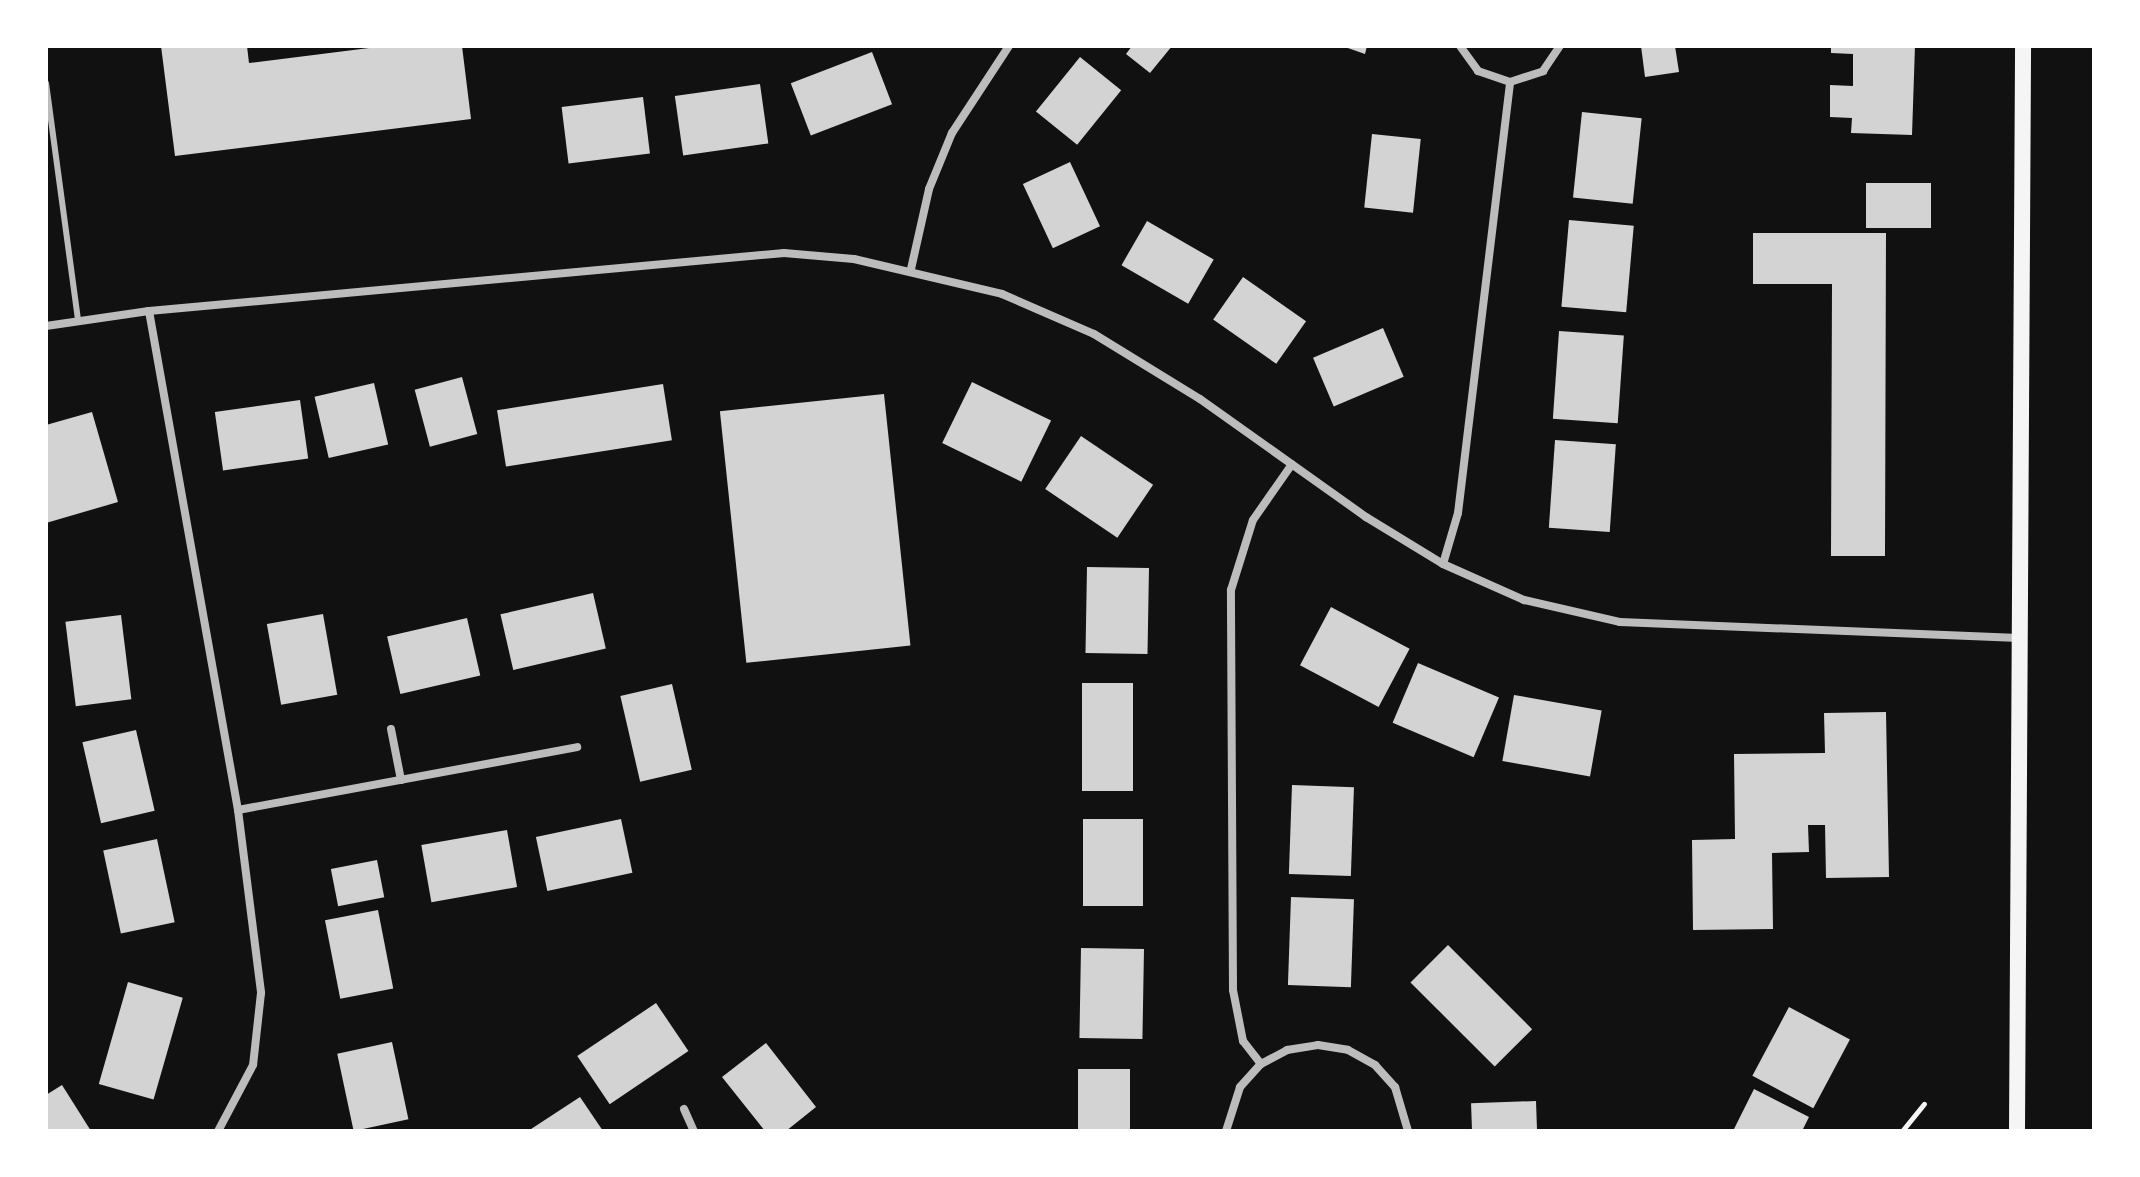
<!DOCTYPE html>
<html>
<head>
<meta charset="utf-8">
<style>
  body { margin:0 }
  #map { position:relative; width:2140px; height:1177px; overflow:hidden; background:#111; font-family:Raleway,sans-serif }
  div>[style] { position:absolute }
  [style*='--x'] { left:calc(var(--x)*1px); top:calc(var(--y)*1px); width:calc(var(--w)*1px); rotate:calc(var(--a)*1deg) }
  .building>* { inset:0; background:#d3d3d3; transform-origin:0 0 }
  .path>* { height:5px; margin:-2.5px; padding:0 2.5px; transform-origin:2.5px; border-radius:2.5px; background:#f5f5f5 }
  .service>* { height:6px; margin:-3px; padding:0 3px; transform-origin:3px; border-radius:3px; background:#bcbcbc }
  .minor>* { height:8px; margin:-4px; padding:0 4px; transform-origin:4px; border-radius:4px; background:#bcbcbc }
  .secondary>* { height:16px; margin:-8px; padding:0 8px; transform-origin:8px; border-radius:8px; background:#f5f5f5 }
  span { translate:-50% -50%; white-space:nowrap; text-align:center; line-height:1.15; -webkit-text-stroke:6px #fff; paint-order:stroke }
  .frame { position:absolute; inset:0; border:48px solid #fff; pointer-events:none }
</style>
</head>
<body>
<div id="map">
  <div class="building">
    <i style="clip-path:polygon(161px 46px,247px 46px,249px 63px,385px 46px,462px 46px,471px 119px,175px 156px)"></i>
    <i style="clip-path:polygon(1132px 46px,1172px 46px,1150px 73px,1126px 54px)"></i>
    <i style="clip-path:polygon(1342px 46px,1367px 46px,1365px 54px)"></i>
    <i style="clip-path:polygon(1641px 46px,1675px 46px,1679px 72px,1645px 77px)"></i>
    <i style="clip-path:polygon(1831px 46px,1915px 46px,1912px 135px,1851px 133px,1852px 118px,1830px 117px,1830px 85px,1853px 86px,1853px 54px,1831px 53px)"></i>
    <i style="left:872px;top:52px;width:56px;height:87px;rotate:69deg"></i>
    <i style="left:1080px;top:57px;width:53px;height:70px;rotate:39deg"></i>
    <i style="left:760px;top:84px;width:60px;height:86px;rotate:82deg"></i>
    <i style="left:643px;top:97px;width:57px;height:82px;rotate:83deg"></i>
    <i style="left:1582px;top:112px;width:60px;height:86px;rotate:6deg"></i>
    <i style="left:1372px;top:134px;width:49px;height:74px;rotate:6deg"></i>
    <i style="left:1070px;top:162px;width:71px;height:52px;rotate:65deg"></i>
    <i style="left:1866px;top:183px;width:65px;height:45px"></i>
    <i style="left:1569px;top:220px;width:65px;height:87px;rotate:5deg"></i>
    <i style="left:1147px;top:221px;width:77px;height:51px;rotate:30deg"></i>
    <i style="clip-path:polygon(1753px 233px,1886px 233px,1885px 556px,1831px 556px,1832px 284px,1753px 284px)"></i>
    <i style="left:1243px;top:277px;width:77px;height:52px;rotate:35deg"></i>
    <i style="left:1383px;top:328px;width:53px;height:76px;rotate:67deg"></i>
    <i style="left:1559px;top:331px;width:65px;height:88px;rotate:4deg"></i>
    <i style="left:462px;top:377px;width:59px;height:49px;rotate:75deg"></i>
    <i style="left:972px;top:382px;width:88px;height:68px;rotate:26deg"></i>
    <i style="left:374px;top:383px;width:63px;height:61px;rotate:77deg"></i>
    <i style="left:663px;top:384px;width:57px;height:168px;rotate:81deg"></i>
    <i style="left:884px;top:394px;width:253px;height:165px;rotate:84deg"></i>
    <i style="left:300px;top:400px;width:59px;height:86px;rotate:82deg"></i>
    <i style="clip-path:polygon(92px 412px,118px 502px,46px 523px,46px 425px)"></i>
    <i style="left:1081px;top:436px;width:87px;height:64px;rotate:34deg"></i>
    <i style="left:1555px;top:440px;width:61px;height:88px;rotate:4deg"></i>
    <i style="left:1087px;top:567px;width:62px;height:86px;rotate:1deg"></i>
    <i style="left:593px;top:593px;width:57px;height:95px;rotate:77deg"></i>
    <i style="left:1331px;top:607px;width:89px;height:66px;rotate:28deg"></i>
    <i style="left:323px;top:614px;width:82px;height:57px;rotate:80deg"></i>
    <i style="left:121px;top:615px;width:85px;height:56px;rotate:83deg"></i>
    <i style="left:467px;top:618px;width:59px;height:82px;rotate:77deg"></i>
    <i style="left:1418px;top:663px;width:88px;height:65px;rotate:23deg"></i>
    <i style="left:1082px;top:683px;width:51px;height:108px"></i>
    <i style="left:672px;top:684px;width:88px;height:53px;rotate:77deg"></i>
    <i style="left:1514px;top:695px;width:89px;height:67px;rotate:10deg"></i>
    <i style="clip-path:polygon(1886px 712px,1889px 877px,1826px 878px,1825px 825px,1808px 825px,1809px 852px,1772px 853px,1773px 929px,1693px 930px,1692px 840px,1735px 839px,1734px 754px,1825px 753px,1824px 713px)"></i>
    <i style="left:136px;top:730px;width:83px;height:55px;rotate:77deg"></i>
    <i style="left:1292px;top:785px;width:62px;height:89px;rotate:2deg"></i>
    <i style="left:621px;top:819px;width:55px;height:87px;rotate:78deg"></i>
    <i style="left:1083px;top:819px;width:60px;height:87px"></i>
    <i style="left:507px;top:830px;width:58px;height:87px;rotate:80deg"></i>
    <i style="left:157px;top:839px;width:85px;height:55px;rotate:78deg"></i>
    <i style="left:377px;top:860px;width:38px;height:47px;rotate:79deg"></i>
    <i style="left:1291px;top:897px;width:63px;height:88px;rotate:2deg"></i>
    <i style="left:378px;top:910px;width:80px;height:54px;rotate:79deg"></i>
    <i style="left:1448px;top:945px;width:119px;height:53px;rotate:45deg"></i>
    <i style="left:1081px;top:948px;width:63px;height:90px;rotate:1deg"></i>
    <i style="left:128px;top:982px;width:57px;height:106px;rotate:16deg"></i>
    <i style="left:656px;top:1003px;width:58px;height:95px;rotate:56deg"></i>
    <i style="left:1789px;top:1007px;width:69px;height:78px;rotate:28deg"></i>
    <i style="left:392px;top:1042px;width:79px;height:56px;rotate:78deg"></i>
    <i style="clip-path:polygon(766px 1043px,816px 1107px,786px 1131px,765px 1131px,722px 1077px)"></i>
    <i style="left:1130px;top:1069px;width:62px;height:52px;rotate:90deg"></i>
    <i style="clip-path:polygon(62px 1085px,91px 1131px,46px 1131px,46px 1095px)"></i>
    <i style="clip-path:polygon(1754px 1089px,1809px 1117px,1802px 1131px,1733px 1131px)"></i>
    <i style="clip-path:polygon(580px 1097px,603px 1131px,528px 1131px)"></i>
    <i style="left:1536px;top:1101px;width:30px;height:65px;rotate:88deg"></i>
  </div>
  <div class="path">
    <i style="--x:1902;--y:1131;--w:35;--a:-51"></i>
  </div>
  <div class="service">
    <i style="--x:46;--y:83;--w:240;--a:82.3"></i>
  </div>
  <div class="minor">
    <i style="--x:1460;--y:46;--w:31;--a:54"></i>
    <i style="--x:1478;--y:71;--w:34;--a:19"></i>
    <i style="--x:1510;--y:82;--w:35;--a:-18"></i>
    <i style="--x:1543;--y:71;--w:30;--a:-56"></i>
    <i style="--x:911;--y:269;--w:82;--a:-77.3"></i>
    <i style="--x:929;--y:189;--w:61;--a:-67.7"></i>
    <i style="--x:952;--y:133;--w:104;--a:-56.8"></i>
    <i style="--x:149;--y:311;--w:507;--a:79.89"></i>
    <i style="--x:238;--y:810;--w:184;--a:82.8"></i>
    <i style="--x:261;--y:993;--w:72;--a:96.3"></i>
    <i style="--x:253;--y:1065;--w:75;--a:117.9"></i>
    <i style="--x:46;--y:326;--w:104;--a:-8.3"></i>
    <i style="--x:149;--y:311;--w:638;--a:-5.22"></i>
    <i style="--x:784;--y:253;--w:70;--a:4.9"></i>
    <i style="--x:854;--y:259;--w:152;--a:13.3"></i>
    <i style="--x:1002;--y:294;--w:100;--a:23.5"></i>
    <i style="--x:1094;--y:334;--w:124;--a:31.5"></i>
    <i style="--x:1200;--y:399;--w:204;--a:35.4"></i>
    <i style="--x:1366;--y:517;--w:90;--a:31.4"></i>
    <i style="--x:1443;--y:564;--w:89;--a:24"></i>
    <i style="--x:1524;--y:600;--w:98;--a:12.9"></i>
    <i style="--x:1620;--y:622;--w:399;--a:2.3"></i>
    <i style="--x:1443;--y:564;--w:53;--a:-73.6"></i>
    <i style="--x:1458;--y:513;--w:434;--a:-83.1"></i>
    <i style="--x:391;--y:729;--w:52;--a:78.9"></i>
    <i style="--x:238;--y:810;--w:345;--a:-10.5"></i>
    <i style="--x:1261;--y:1064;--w:29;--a:-128"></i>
    <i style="--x:1243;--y:1041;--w:52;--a:-101.1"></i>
    <i style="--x:1233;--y:990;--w:400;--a:-90.3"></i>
    <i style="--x:1231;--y:590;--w:73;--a:-72.6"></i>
    <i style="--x:1253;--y:520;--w:68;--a:-55.1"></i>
    <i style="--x:684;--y:1109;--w:24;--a:66"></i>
    <i style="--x:1226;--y:1131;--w:46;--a:-72.3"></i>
    <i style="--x:1240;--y:1087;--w:31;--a:-48"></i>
    <i style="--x:1261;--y:1064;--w:30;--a:-28"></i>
    <i style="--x:1287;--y:1050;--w:31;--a:-9"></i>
    <i style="--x:1318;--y:1045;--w:30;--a:9"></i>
    <i style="--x:1348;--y:1050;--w:31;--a:29"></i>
    <i style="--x:1375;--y:1065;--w:30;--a:48"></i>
    <i style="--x:1395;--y:1087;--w:46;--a:73.5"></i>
  </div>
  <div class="secondary">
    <i style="--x:2017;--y:1131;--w:1085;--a:-89.68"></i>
  </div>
  <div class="frame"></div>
</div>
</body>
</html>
